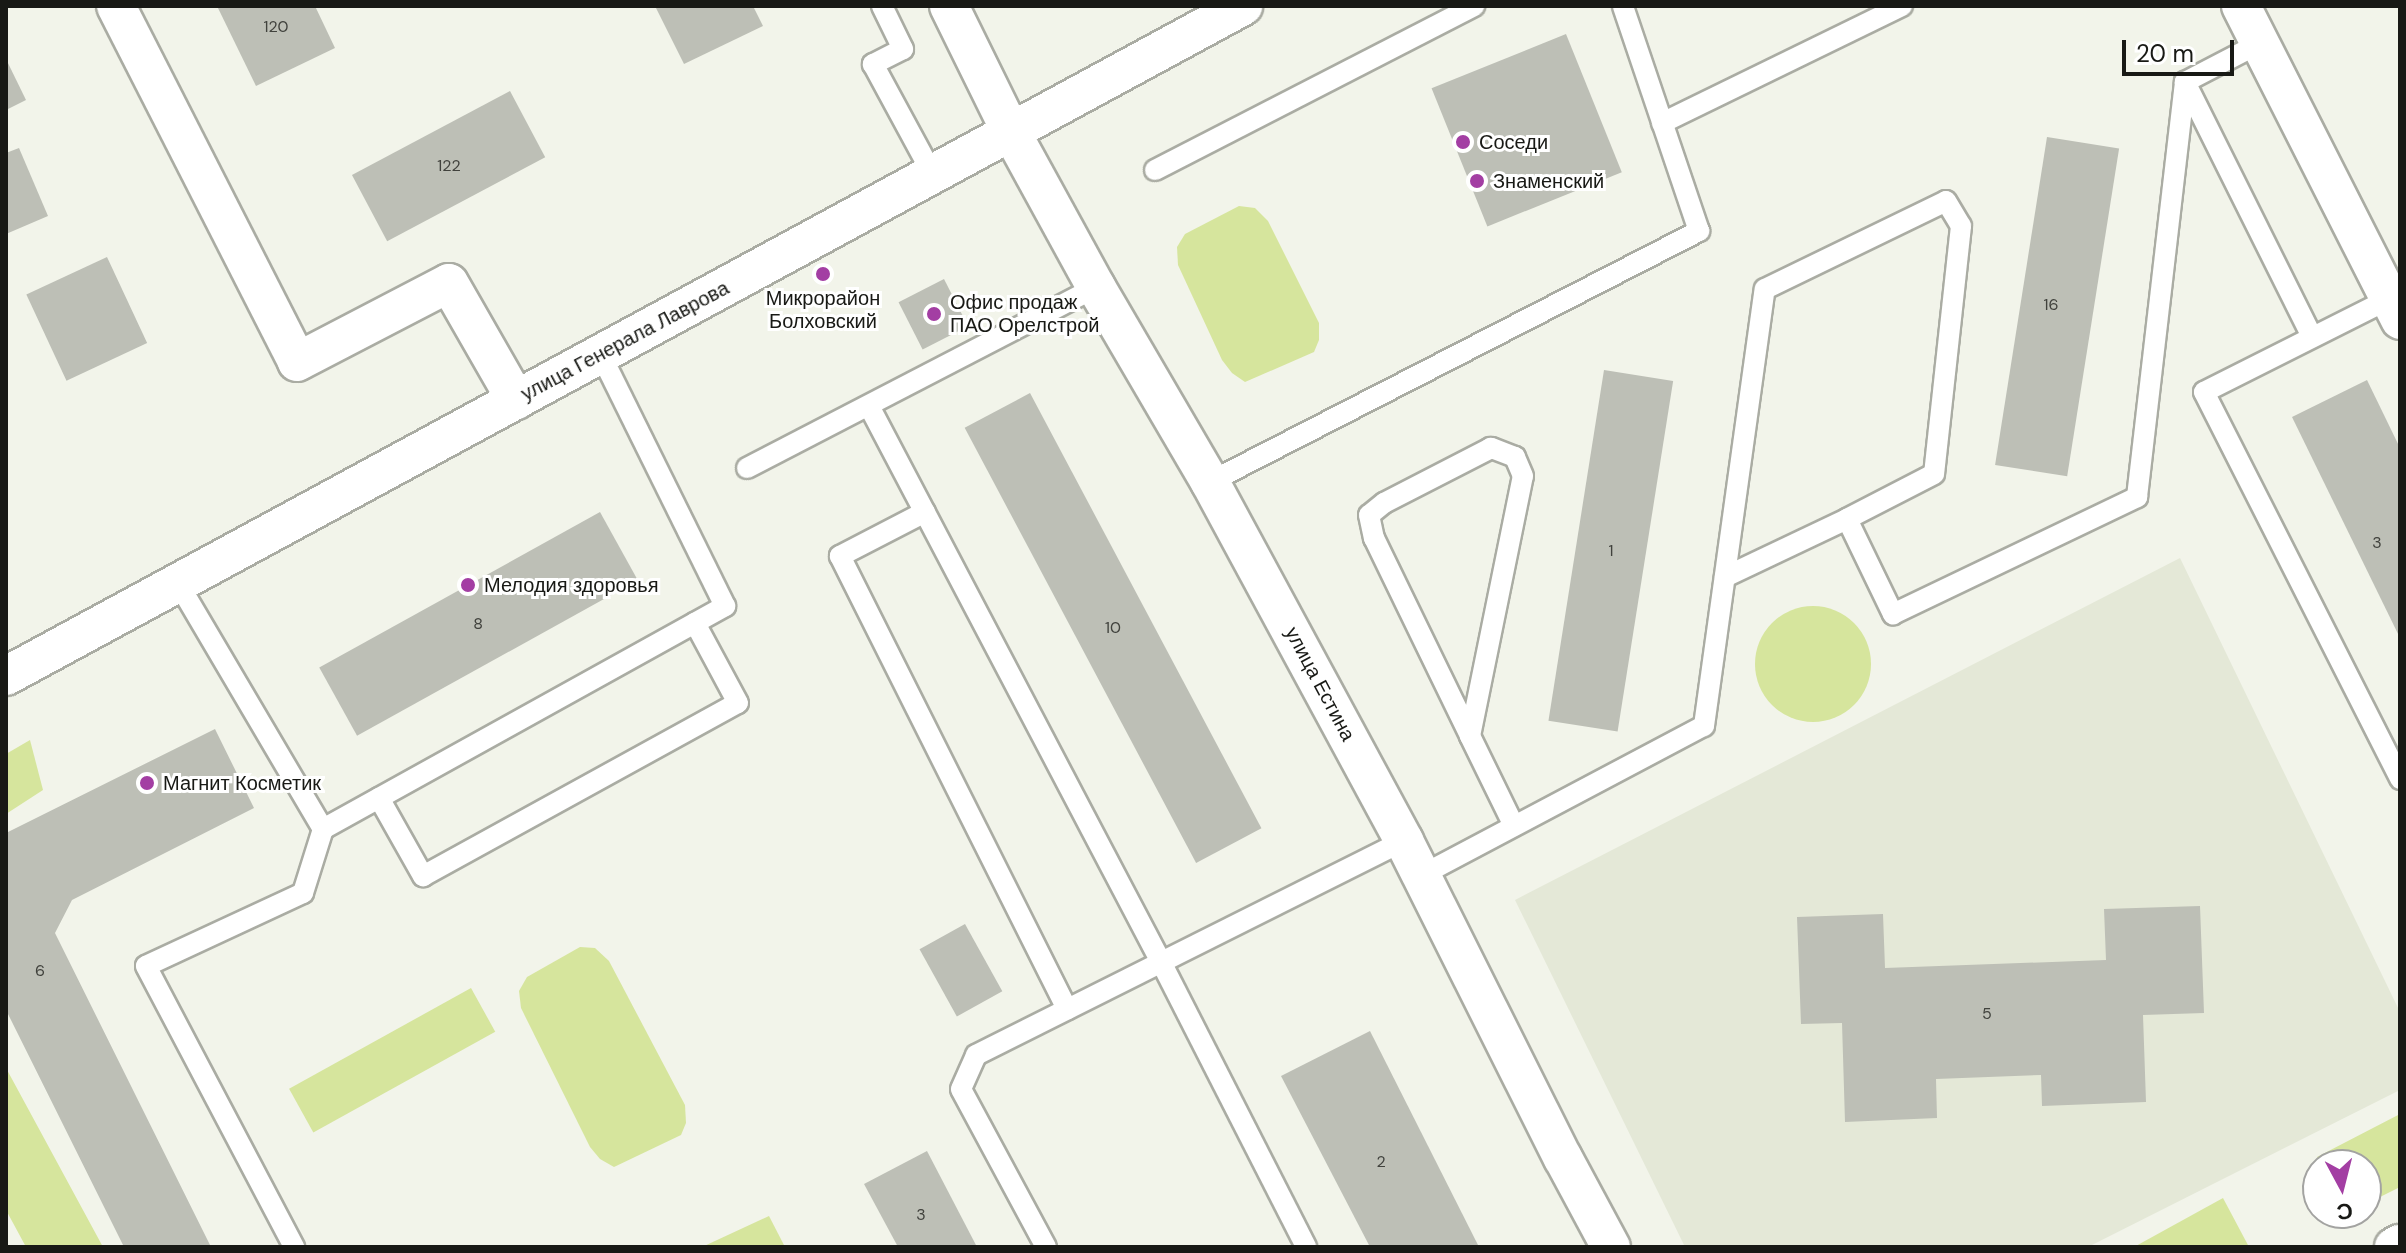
<!DOCTYPE html>
<html>
<head>
<meta charset="utf-8">
<style>
  body { margin:0 }
  #map { position:relative; width:2406px; height:1253px; overflow:hidden; background:#f2f4ea; font-family:"DM Sans",sans-serif }
  div>[style] { position:absolute }
  [style*='--x'] { left:calc(var(--x)*1px); top:calc(var(--y)*1px); width:calc(var(--w)*1px); rotate:calc(var(--a)*1deg) }
  .built>* { inset:0; background:#e4e8d7 }
  .green>* { inset:0; background:#d6e59d; transform-origin:0 0 }
  .round { border-radius:50% }
  .building>* { inset:0; background:#bdbfb6; transform-origin:0 0 }
  .roads { filter:drop-shadow(2px 0 #aaaca3) drop-shadow(-2px 0 #aaaca3) drop-shadow(0 2px #aaaca3) drop-shadow(0 -2px #aaaca3) }
  .service>* { height:20px; margin:-10px; padding:0 10px; transform-origin:10px; border-radius:10px; background:#fff }
  .minor>* { height:38px; margin:-19px; padding:0 19px; transform-origin:19px; border-radius:19px; background:#fff }
  .dots>* { width:22px; height:22px; translate:-50% -50%; box-sizing:border-box; border:4px solid #fff; border-radius:50% }
  span { translate:-50% -50%; white-space:nowrap; text-align:center; line-height:1.15; -webkit-text-stroke:6px #fff; paint-order:stroke }
  .number-label { font-size:16px; color:#41423d }
  .number-label span { -webkit-text-stroke-width:0 }
  .poi-label { font-size:20px; color:#181915 }
  .left { translate:0 -50%; text-align:left }
  .street-label { font-size:20px; color:#181915 }
  .frame { position:absolute; inset:0; border:8px solid #181915; pointer-events:none }
  .north { position:absolute; left:2302px; top:1149px; width:80px; height:80px; box-sizing:border-box; background:#fff; border:2px solid #a3a3a1; border-radius:50%; rotate:173deg; font-size:22px; font-weight:700; line-height:32px; text-align:center; color:#181915 }
  .north::after { content:''; display:block; margin:auto; width:28px; height:36px; background:#a33ea3; clip-path:polygon(50% 0,100% 100%,50% 72%,0 100%) }
  .scale { position:absolute; left:2122px; top:40px; width:112px; height:36px; box-sizing:border-box; border:4px solid #181915; border-top:0; padding-left:10px; font-size:24px; line-height:28px; white-space:nowrap; color:#181915; -webkit-text-stroke:6px #fff; paint-order:stroke }
</style>
</head>
<body>
<div id="map">
  <div class="built">
    <i style="clip-path:polygon(2180px 558px,2400px 1012px,2400px 1090px,2088px 1247px,1685px 1247px,1515px 900px)"></i>
  </div>
  <div class="green">
    <i style="clip-path:polygon(1239px 206px,1255px 208px,1268px 221px,1319px 323px,1319px 340px,1314px 352px,1245px 382px,1232px 373px,1222px 360px,1178px 265px,1177px 247px,1185px 234px)"></i>
    <i class="round" style="left:1755px;top:606px;width:116px;height:116px"></i>
    <i style="clip-path:polygon(30px 740px,43px 790px,6px 814px,6px 754px)"></i>
    <i style="clip-path:polygon(580px 947px,595px 948px,609px 961px,685px 1105px,686px 1123px,681px 1135px,614px 1167px,600px 1159px,590px 1147px,521px 1008px,519px 991px,527px 977px)"></i>
    <i style="left:471px;top:988px;width:50px;height:208px;rotate:61deg"></i>
    <i style="clip-path:polygon(6px 1068px,103px 1247px,104px 1247px,26px 1247px,6px 1210px)"></i>
    <i style="clip-path:polygon(2400px 1114px,2400px 1187px,2366px 1204px,2366px 1165px,2321px 1165px,2317px 1157px)"></i>
    <i style="clip-path:polygon(2223px 1198px,2249px 1247px,2134px 1247px)"></i>
    <i style="clip-path:polygon(769px 1216px,785px 1247px,702px 1247px)"></i>
  </div>
  <div class="building">
    <i style="clip-path:polygon(217px 6px,315px 6px,335px 48px,256px 86px)"></i>
    <i style="clip-path:polygon(655px 6px,753px 6px,763px 26px,684px 64px)"></i>
    <i style="left:1566px;top:34px;width:149px;height:145px;rotate:68deg"></i>
    <i style="clip-path:polygon(6px 59px,26px 100px,6px 110px)"></i>
    <i style="left:510px;top:91px;width:75px;height:179px;rotate:62deg"></i>
    <i style="left:2047px;top:137px;width:73px;height:332px;rotate:9deg"></i>
    <i style="clip-path:polygon(19px 148px,48px 216px,6px 234px,6px 153px)"></i>
    <i style="left:107px;top:257px;width:95px;height:89px;rotate:65deg"></i>
    <i style="left:944px;top:279px;width:53px;height:51px;rotate:63deg"></i>
    <i style="left:1604px;top:370px;width:70px;height:355px;rotate:9deg"></i>
    <i style="clip-path:polygon(2367px 380px,2400px 448px,2400px 638px,2292px 417px)"></i>
    <i style="left:1030px;top:393px;width:493px;height:74px;rotate:62deg"></i>
    <i style="left:600px;top:512px;width:78px;height:321px;rotate:61deg"></i>
    <i style="clip-path:polygon(215px 729px,254px 808px,72px 900px,55px 933px,211px 1247px,124px 1247px,6px 1010px,6px 833px)"></i>
    <i style="clip-path:polygon(2200px 906px,2204px 1013px,2143px 1015px,2146px 1102px,2042px 1106px,2041px 1075px,1936px 1079px,1937px 1118px,1845px 1122px,1842px 1023px,1801px 1024px,1797px 917px,1883px 914px,1885px 968px,2106px 960px,2104px 909px)"></i>
    <i style="left:965px;top:924px;width:77px;height:52px;rotate:61deg"></i>
    <i style="clip-path:polygon(1370px 1031px,1479px 1247px,1370px 1247px,1281px 1076px)"></i>
    <i style="clip-path:polygon(927px 1151px,977px 1247px,898px 1247px,864px 1184px)"></i>
  </div>
  <div class="roads">
    <div class="service">
      <i style="--x:882;--y:6;--w:48;--a:64"></i>
      <i style="--x:903;--y:49;--w:34;--a:153"></i>
      <i style="--x:873;--y:64;--w:124;--a:61.6"></i>
      <i style="--x:2260;--y:43;--w:85;--a:152.5"></i>
      <i style="--x:2185;--y:82;--w:285;--a:63.5"></i>
      <i style="--x:1662;--y:123;--w:267;--a:-26"></i>
      <i style="--x:1155;--y:170;--w:359;--a:-27.2"></i>
      <i style="--x:2389;--y:299;--w:207;--a:153.3"></i>
      <i style="--x:2204;--y:392;--w:434;--a:63.1"></i>
      <i style="--x:869;--y:406;--w:628;--a:62.29"></i>
      <i style="--x:1161;--y:962;--w:320;--a:63"></i>
      <i style="--x:747;--y:468;--w:393;--a:-27.4"></i>
      <i style="--x:1210;--y:482;--w:550;--a:-27.17"></i>
      <i style="--x:1699;--y:231;--w:237;--a:-108.7"></i>
      <i style="--x:925;--y:512;--w:96;--a:152.6"></i>
      <i style="--x:840;--y:556;--w:507;--a:63.38"></i>
      <i style="--x:1725;--y:577;--w:135;--a:-25.4"></i>
      <i style="--x:178;--y:583;--w:286;--a:59.5"></i>
      <i style="--x:323;--y:829;--w:67;--a:107.4"></i>
      <i style="--x:303;--y:893;--w:173;--a:155.1"></i>
      <i style="--x:146;--y:966;--w:318;--a:62.2"></i>
      <i style="--x:1470;--y:736;--w:265;--a:-78.5"></i>
      <i style="--x:1523;--y:476;--w:21;--a:-113"></i>
      <i style="--x:1515;--y:457;--w:26;--a:-159"></i>
      <i style="--x:1491;--y:448;--w:120;--a:152.8"></i>
      <i style="--x:1384;--y:503;--w:19;--a:141"></i>
      <i style="--x:1369;--y:515;--w:24;--a:78"></i>
      <i style="--x:1374;--y:538;--w:220;--a:64.1"></i>
      <i style="--x:1470;--y:736;--w:100;--a:63.9"></i>
      <i style="--x:379;--y:798;--w:90;--a:60.6"></i>
      <i style="--x:423;--y:876;--w:359;--a:-28.8"></i>
      <i style="--x:738;--y:703;--w:91;--a:-118.3"></i>
      <i style="--x:323;--y:829;--w:460;--a:-29"></i>
      <i style="--x:725;--y:606;--w:280;--a:-116.3"></i>
      <i style="--x:1422;--y:875;--w:319;--a:-27.9"></i>
      <i style="--x:1704;--y:726;--w:441;--a:-82.1"></i>
      <i style="--x:1765;--y:289;--w:201;--a:-25.9"></i>
      <i style="--x:1946;--y:201;--w:29;--a:59"></i>
      <i style="--x:1961;--y:226;--w:249;--a:96.2"></i>
      <i style="--x:1934;--y:474;--w:98;--a:152.7"></i>
      <i style="--x:1847;--y:519;--w:106;--a:64.2"></i>
      <i style="--x:1893;--y:614;--w:271;--a:-25.6"></i>
      <i style="--x:2137;--y:497;--w:418;--a:-83.4"></i>
      <i style="--x:1046;--y:1247;--w:179;--a:-118.3"></i>
      <i style="--x:961;--y:1089;--w:37;--a:-66"></i>
      <i style="--x:976;--y:1055;--w:479;--a:-26.6"></i>
    </div>
    <div class="minor">
      <i style="--x:116;--y:6;--w:399;--a:63"></i>
      <i style="--x:297;--y:362;--w:171;--a:-27.5"></i>
      <i style="--x:449;--y:283;--w:135;--a:60.2"></i>
      <i style="--x:949;--y:6;--w:138;--a:63.8"></i>
      <i style="--x:1010;--y:130;--w:179;--a:61.3"></i>
      <i style="--x:1096;--y:287;--w:226;--a:59.7"></i>
      <i style="--x:1210;--y:482;--w:408;--a:61.6"></i>
      <i style="--x:1404;--y:841;--w:355;--a:63.4"></i>
      <i style="--x:1563;--y:1158;--w:101;--a:61.7"></i>
      <i style="--x:2241;--y:6;--w:352;--a:63.1"></i>
      <i style="--x:6;--y:676;--w:1407;--a:-28.44"></i>
      <i style="--x:2394;--y:1247;--w:7;--a:-27"></i>
    </div>
  </div>
  <div class="dots">
    <i style="left:1463px;top:142px;background:#a33ea3"></i>
    <i style="left:1477px;top:181px;background:#a33ea3"></i>
    <i style="left:823px;top:274px;background:#a33ea3"></i>
    <i style="left:934px;top:314px;background:#a33ea3"></i>
    <i style="left:468px;top:585px;background:#a33ea3"></i>
    <i style="left:147px;top:783px;background:#a33ea3"></i>
  </div>
  <div class="number-label">
    <span style="left:276px;top:27px">120</span>
    <span style="left:449px;top:166px">122</span>
    <span style="left:2051px;top:305px">16</span>
    <span style="left:2377px;top:543px">3</span>
    <span style="left:1611px;top:551px">1</span>
    <span style="left:478px;top:624px">8</span>
    <span style="left:1113px;top:628px">10</span>
    <span style="left:40px;top:971px">6</span>
    <span style="left:1987px;top:1014px">5</span>
    <span style="left:1381px;top:1162px">2</span>
    <span style="left:921px;top:1215px">3</span>
  </div>
  <div class="poi-label">
    <span class="left" style="left:1479px;top:142px">Соседи</span>
    <span class="left" style="left:1493px;top:181px">Знаменский</span>
    <span style="left:823px;top:310px">Микрорайон<br>Болховский</span>
    <span class="left" style="left:950px;top:314px">Офис продаж<br>ПАО Орелстрой</span>
    <span class="left" style="left:484px;top:585px">Мелодия здоровья</span>
    <span class="left" style="left:163px;top:783px">Магнит Косметик</span>
  </div>
  <div class="street-label">
    <span style="left:625px;top:341px;rotate:-28deg">улица Генерала Лаврова</span>
    <span style="left:1320px;top:684px;rotate:62deg">улица Естина</span>
  </div>
  <div class="frame"></div>
  <div class="north">С</div>
  <div class="scale">20 m</div>
</div>
</body>
</html>
